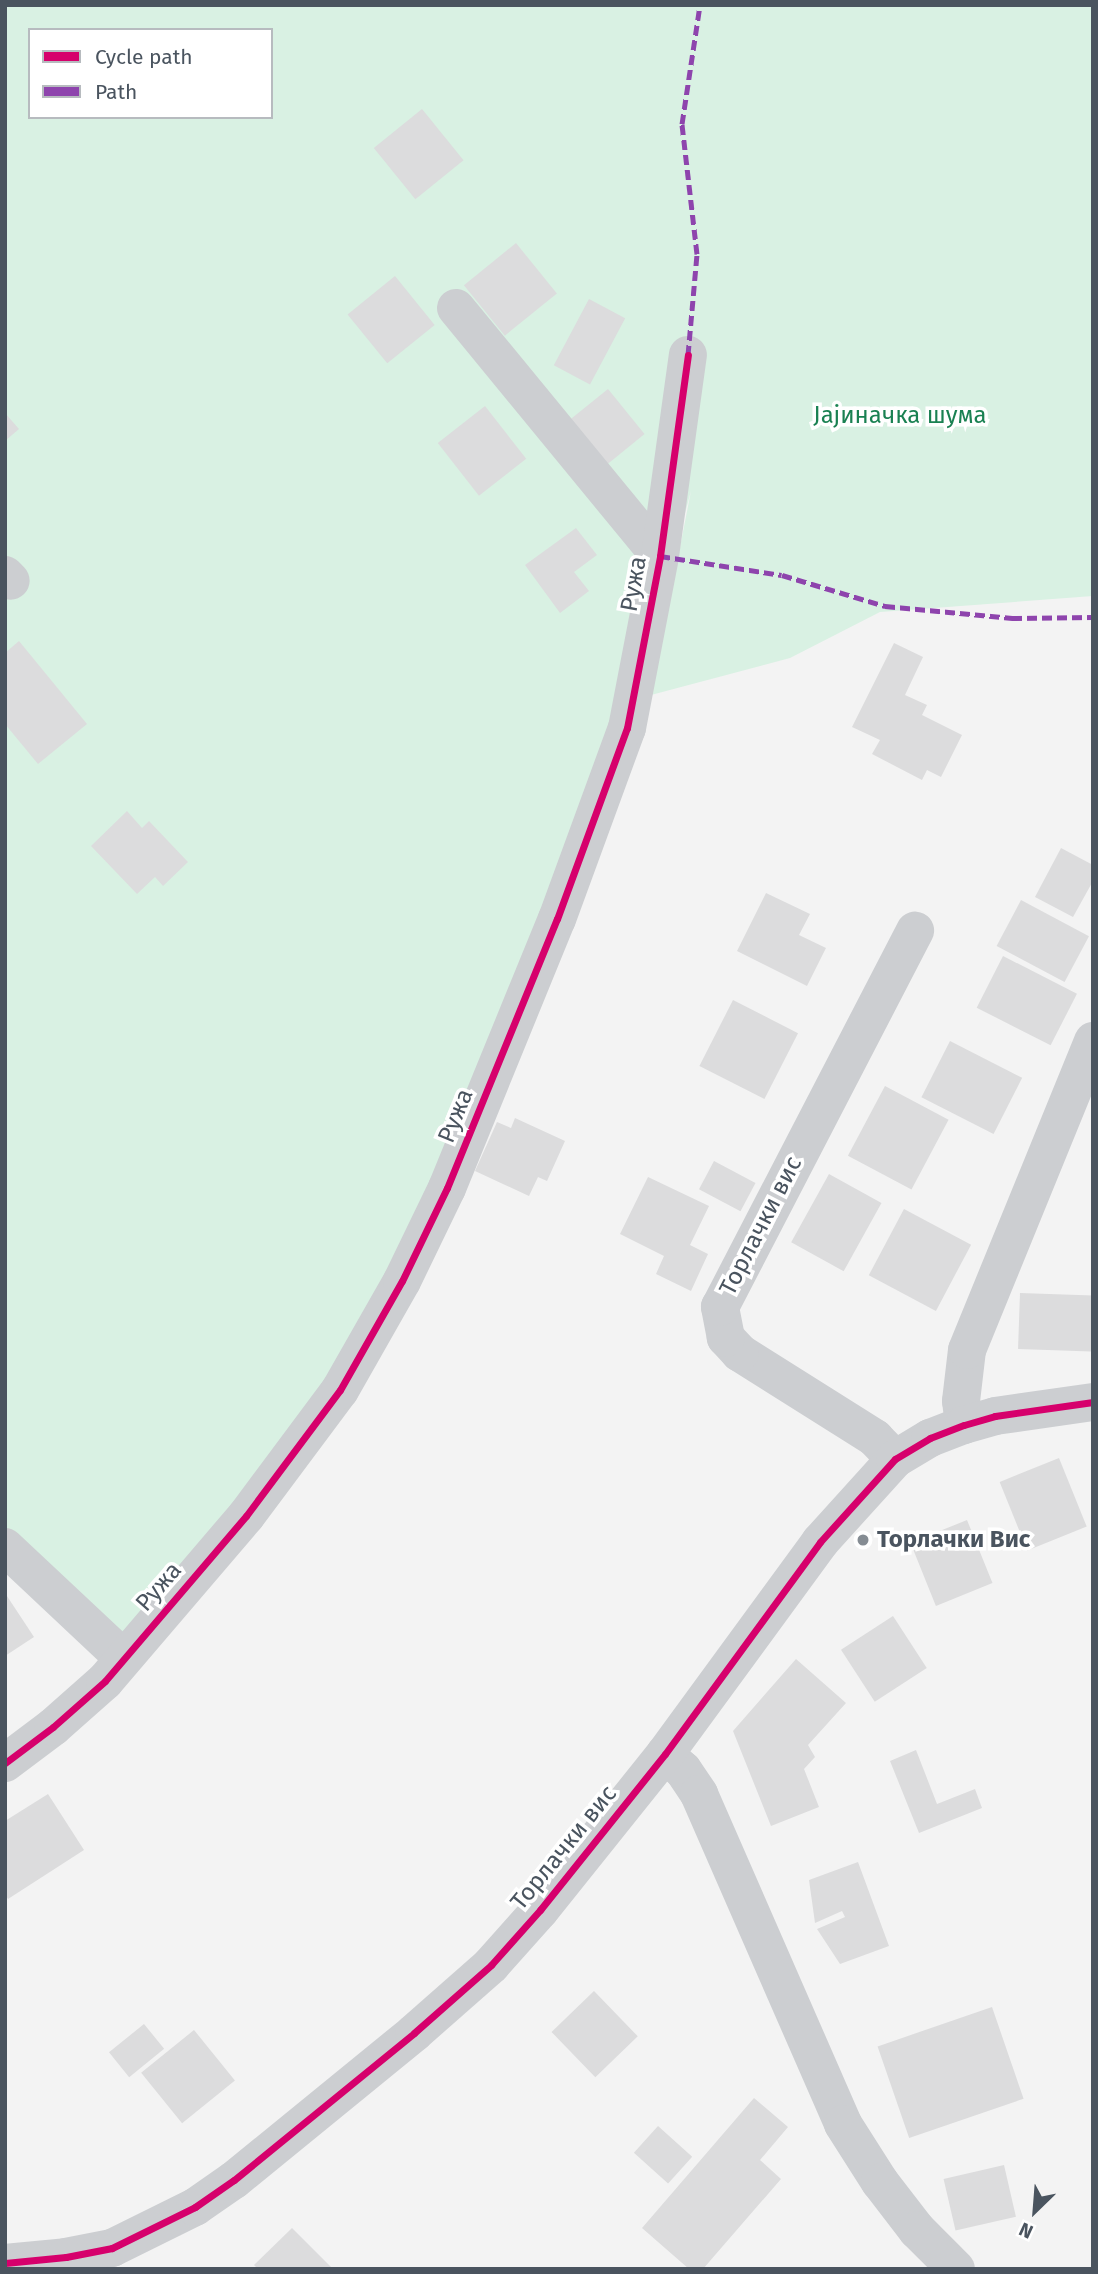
<!DOCTYPE html>
<html>
<head>
<meta charset="utf-8">
<style>
  body { margin:0 }
  #map { position:relative; width:1098px; height:2274px; overflow:hidden; background:#f3f3f3; font-family:"Fira Sans",sans-serif }
  div>[style] { position:absolute }
  [style*='--x'] { left:calc(var(--x)*1px); top:calc(var(--y)*1px); width:calc(var(--w)*1px); rotate:calc(var(--a)*1deg) }
  .green>* { inset:0; background:#d9f1e3 }
  .building>* { inset:0; background:#dcdcdd; transform-origin:0 0 }
  .minor>* { height:38px; margin:-19px; padding:0 19px; transform-origin:19px; border-radius:19px; background:#ccced1 }
  .quiet>* { height:5px; margin-top:-2.5px; transform-origin:0; background:repeating-linear-gradient(90deg,#8e44ad 0 10px,transparent 0 15px) }
  .cycleway>* { height:7px; margin:-3.5px; padding:0 3.5px; transform-origin:3.5px; border-radius:3.5px; background:#d6006c }
  .dots>* { width:19px; height:19px; translate:-50% -50%; box-sizing:border-box; border:4px solid #fff; border-radius:50% }
  span { translate:-50% -50%; white-space:nowrap; text-align:center; line-height:1.15; -webkit-text-stroke:7px #fff; paint-order:stroke }
  .park-label { font-size:24px; color:#1a8152 }
  .street-label { font-size:24px; color:#4a545f }
  .poi-label { font-size:24px; color:#4a545f; font-weight:700 }
  .left { translate:0 -50%; text-align:left }
  .frame { position:absolute; inset:0; border:7px solid #4a545f; pointer-events:none }
  .legend { position:absolute; left:28px; top:28px; width:245px; height:91px; box-sizing:border-box; background:#fff; border:2px solid #b7bbbf; margin:0; padding:9px 12px; list-style:none; font-size:21px; color:#4a545f }
  .legend li { display:flex; align-items:center; gap:14px; height:35px }
  .legend b { width:35px; border:2px solid #b7bbbf }
  .north { position:absolute; left:1000px; top:2176px; width:70px; height:70px; -webkit-text-stroke:5px #fff; paint-order:stroke; rotate:205deg; font-size:19px; font-weight:700; line-height:28px; text-align:center; color:#4a545f }
  .north::after { content:''; display:block; margin:auto; width:24px; height:32px; background:#4a545f; clip-path:polygon(50% 0,100% 100%,50% 72%,0 100%) }
</style>
</head>
<body>
<div id="map">
  <div class="green">
    <i style="clip-path:polygon(evenodd,5px 5px,1093px 5px,1093px 596px,880px 612px,790px 658px,651px 695px,691px 491px,627px 728px,340px 1390px,113px 1648px,5px 1547px,5px 5px,30px 30px,271px 30px,271px 117px,30px 117px,30px 30px)"></i>
  </div>
  <div class="building">
    <i style="left:422px;top:109px;width:66px;height:62px;rotate:51deg"></i>
    <i style="left:516px;top:243px;width:65px;height:67px;rotate:51deg"></i>
    <i style="left:395px;top:276px;width:63px;height:61px;rotate:51deg"></i>
    <i style="left:589px;top:299px;width:41px;height:75px;rotate:28deg"></i>
    <i style="left:608px;top:389px;width:58px;height:51px;rotate:51deg"></i>
    <i style="left:485px;top:406px;width:67px;height:60px;rotate:52deg"></i>
    <i style="clip-path:polygon(5px 413px,19px 429px,5px 441px)"></i>
    <i style="clip-path:polygon(576px 528px,597px 555px,574px 572px,589px 591px,560px 613px,525px 565px)"></i>
    <i style="clip-path:polygon(19px 641px,87px 724px,38px 764px,5px 724px,5px 653px)"></i>
    <i style="clip-path:polygon(894px 643px,923px 657px,905px 695px,927px 705px,922px 715px,962px 735px,941px 777px,927px 770px,922px 780px,872px 754px,880px 740px,852px 727px)"></i>
    <i style="clip-path:polygon(127px 811px,142px 828px,149px 821px,188px 862px,163px 886px,155px 877px,137px 894px,91px 846px)"></i>
    <i style="clip-path:polygon(1061px 848px,1093px 865px,1093px 881px,1073px 917px,1035px 897px)"></i>
    <i style="clip-path:polygon(766px 893px,810px 914px,799px 935px,826px 948px,807px 986px,737px 951px)"></i>
    <i style="left:1021px;top:900px;width:77px;height:52px;rotate:28deg"></i>
    <i style="left:1003px;top:956px;width:83px;height:58px;rotate:27deg"></i>
    <i style="left:733px;top:1000px;width:73px;height:74px;rotate:27deg"></i>
    <i style="left:950px;top:1041px;width:81px;height:63px;rotate:27deg"></i>
    <i style="left:885px;top:1086px;width:72px;height:79px;rotate:28deg"></i>
    <i style="clip-path:polygon(515px 1118px,565px 1141px,547px 1181px,538px 1177px,529px 1196px,475px 1171px,497px 1122px,511px 1128px)"></i>
    <i style="left:714px;top:1161px;width:47px;height:32px;rotate:28deg"></i>
    <i style="left:829px;top:1174px;width:60px;height:78px;rotate:29deg"></i>
    <i style="clip-path:polygon(648px 1177px,709px 1206px,690px 1245px,708px 1254px,691px 1291px,656px 1274px,664px 1256px,620px 1234px)"></i>
    <i style="left:904px;top:1209px;width:76px;height:75px;rotate:28deg"></i>
    <i style="left:1020px;top:1293px;width:73px;height:56px;rotate:2deg"></i>
    <i style="left:1059px;top:1458px;width:74px;height:64px;rotate:68deg"></i>
    <i style="left:967px;top:1520px;width:68px;height:61px;rotate:68deg"></i>
    <i style="clip-path:polygon(5px 1593px,34px 1637px,5px 1656px)"></i>
    <i style="left:893px;top:1616px;width:62px;height:62px;rotate:57deg"></i>
    <i style="clip-path:polygon(796px 1659px,846px 1703px,808px 1745px,815px 1757px,804px 1769px,819px 1807px,771px 1826px,733px 1731px)"></i>
    <i style="clip-path:polygon(916px 1750px,937px 1804px,975px 1789px,982px 1808px,919px 1833px,890px 1761px)"></i>
    <i style="clip-path:polygon(48px 1794px,84px 1850px,8px 1899px,5px 1894px,5px 1821px)"></i>
    <i style="clip-path:polygon(858px 1862px,889px 1946px,840px 1964px,817px 1929px,845px 1917px,842px 1911px,815px 1923px,809px 1880px)"></i>
    <i style="left:594px;top:1991px;width:63px;height:59px;rotate:46deg"></i>
    <i style="left:992px;top:2007px;width:97px;height:121px;rotate:71deg"></i>
    <i style="left:144px;top:2024px;width:32px;height:45px;rotate:51deg"></i>
    <i style="left:194px;top:2030px;width:65px;height:68px;rotate:51deg"></i>
    <i style="clip-path:polygon(754px 2098px,788px 2127px,760px 2160px,781px 2179px,703px 2269px,689px 2269px,642px 2228px)"></i>
    <i style="left:658px;top:2126px;width:46px;height:36px;rotate:42deg"></i>
    <i style="left:1004px;top:2165px;width:53px;height:62px;rotate:77deg"></i>
    <i style="clip-path:polygon(292px 2228px,333px 2269px,258px 2269px,254px 2265px)"></i>
  </div>
  <div class="minor">
    <i style="--x:456;--y:308;--w:321;--a:50.6"></i>
    <i style="--x:5;--y:575;--w:8;--a:45"></i>
    <i style="--x:964;--y:1425;--w:24;--a:-97"></i>
    <i style="--x:961;--y:1401;--w:51;--a:-83.3"></i>
    <i style="--x:967;--y:1350;--w:334;--a:-67.8"></i>
    <i style="--x:895;--y:1459;--w:29;--a:-134"></i>
    <i style="--x:875;--y:1438;--w:160;--a:-147.8"></i>
    <i style="--x:740;--y:1353;--w:21;--a:-133"></i>
    <i style="--x:726;--y:1338;--w:32;--a:-101"></i>
    <i style="--x:720;--y:1307;--w:424;--a:-62.6"></i>
    <i style="--x:5;--y:1547;--w:162;--a:43.2"></i>
    <i style="--x:665;--y:1754;--w:24;--a:42"></i>
    <i style="--x:683;--y:1770;--w:29;--a:56"></i>
    <i style="--x:699;--y:1794;--w:360;--a:66.4"></i>
    <i style="--x:843;--y:2124;--w:69;--a:57.5"></i>
    <i style="--x:880;--y:2182;--w:61;--a:52.4"></i>
    <i style="--x:917;--y:2230;--w:55;--a:45"></i>
    <i style="--x:5;--y:1763;--w:60;--a:-36.9"></i>
    <i style="--x:53;--y:1727;--w:69;--a:-41.5"></i>
    <i style="--x:105;--y:1681;--w:217;--a:-49.5"></i>
    <i style="--x:246;--y:1516;--w:157;--a:-53.3"></i>
    <i style="--x:340;--y:1390;--w:125;--a:-60.4"></i>
    <i style="--x:402;--y:1281;--w:103;--a:-64.2"></i>
    <i style="--x:447;--y:1188;--w:291;--a:-67.8"></i>
    <i style="--x:557;--y:919;--w:203;--a:-69.9"></i>
    <i style="--x:627;--y:728;--w:175;--a:-79.1"></i>
    <i style="--x:660;--y:556;--w:203;--a:-82.1"></i>
    <i style="--x:5;--y:2263;--w:61;--a:-5.6"></i>
    <i style="--x:66;--y:2257;--w:47;--a:-11.1"></i>
    <i style="--x:112;--y:2248;--w:93;--a:-26.3"></i>
    <i style="--x:195;--y:2207;--w:47;--a:-34.7"></i>
    <i style="--x:234;--y:2180;--w:232;--a:-39.2"></i>
    <i style="--x:414;--y:2033;--w:103;--a:-41.4"></i>
    <i style="--x:491;--y:1965;--w:74;--a:-48.3"></i>
    <i style="--x:540;--y:1910;--w:200;--a:-51.3"></i>
    <i style="--x:665;--y:1754;--w:263;--a:-53.8"></i>
    <i style="--x:820;--y:1542;--w:112;--a:-47.9"></i>
    <i style="--x:895;--y:1459;--w:41;--a:-31"></i>
    <i style="--x:930;--y:1438;--w:36;--a:-21"></i>
    <i style="--x:964;--y:1425;--w:32;--a:-16"></i>
    <i style="--x:995;--y:1416;--w:99;--a:-8.1"></i>
  </div>
  <div class="quiet">
    <i style="--x:688;--y:355;--w:101;--a:-84.9"></i>
    <i style="--x:697;--y:254;--w:131;--a:-96.6"></i>
    <i style="--x:682;--y:124;--w:120;--a:-81.4"></i>
    <i style="--x:660;--y:556;--w:123;--a:8.9"></i>
    <i style="--x:782;--y:575;--w:108;--a:16.8"></i>
    <i style="--x:885;--y:606;--w:128;--a:5.4"></i>
    <i style="--x:1012;--y:618;--w:81;--a:-0.7"></i>
  </div>
  <div class="cycleway">
    <i style="--x:5;--y:1763;--w:60;--a:-36.9"></i>
    <i style="--x:53;--y:1727;--w:69;--a:-41.5"></i>
    <i style="--x:105;--y:1681;--w:217;--a:-49.5"></i>
    <i style="--x:246;--y:1516;--w:157;--a:-53.3"></i>
    <i style="--x:340;--y:1390;--w:125;--a:-60.4"></i>
    <i style="--x:402;--y:1281;--w:103;--a:-64.2"></i>
    <i style="--x:447;--y:1188;--w:291;--a:-67.8"></i>
    <i style="--x:557;--y:919;--w:203;--a:-69.9"></i>
    <i style="--x:627;--y:728;--w:175;--a:-79.1"></i>
    <i style="--x:660;--y:556;--w:203;--a:-82.1"></i>
    <i style="--x:5;--y:2263;--w:61;--a:-5.6"></i>
    <i style="--x:66;--y:2257;--w:47;--a:-11.1"></i>
    <i style="--x:112;--y:2248;--w:93;--a:-26.3"></i>
    <i style="--x:195;--y:2207;--w:47;--a:-34.7"></i>
    <i style="--x:234;--y:2180;--w:232;--a:-39.2"></i>
    <i style="--x:414;--y:2033;--w:103;--a:-41.4"></i>
    <i style="--x:491;--y:1965;--w:74;--a:-48.3"></i>
    <i style="--x:540;--y:1910;--w:200;--a:-51.3"></i>
    <i style="--x:665;--y:1754;--w:263;--a:-53.8"></i>
    <i style="--x:820;--y:1542;--w:112;--a:-47.9"></i>
    <i style="--x:895;--y:1459;--w:41;--a:-31"></i>
    <i style="--x:930;--y:1438;--w:36;--a:-21"></i>
    <i style="--x:964;--y:1425;--w:32;--a:-16"></i>
    <i style="--x:995;--y:1416;--w:99;--a:-8.1"></i>
  </div>
  <div class="dots">
    <i style="left:863px;top:1540px;background:#858c93"></i>
  </div>
  <div class="park-label">
    <span style="left:900px;top:416px">Јајиначка шума</span>
  </div>
  <div class="street-label">
    <span style="left:634px;top:584px;rotate:-80deg">Ружа</span>
    <span style="left:456px;top:1116px;rotate:-68deg">Ружа</span>
    <span style="left:761px;top:1226px;rotate:-63deg">Торлачки вис</span>
    <span style="left:159px;top:1587px;rotate:-49deg">Ружа</span>
    <span style="left:564px;top:1848px;rotate:-51deg">Торлачки вис</span>
  </div>
  <div class="poi-label">
    <span class="left" style="left:877px;top:1540px">Торлачки Вис</span>
  </div>
  <div class="frame"></div>
  <ul class="legend">
  <li><b style="height:9px;background:#d6006c"></b>Cycle path</li>
  <li><b style="height:9px;background:#8e44ad"></b>Path</li>
  </ul>
  <div class="north">N</div>
</div>
</body>
</html>
